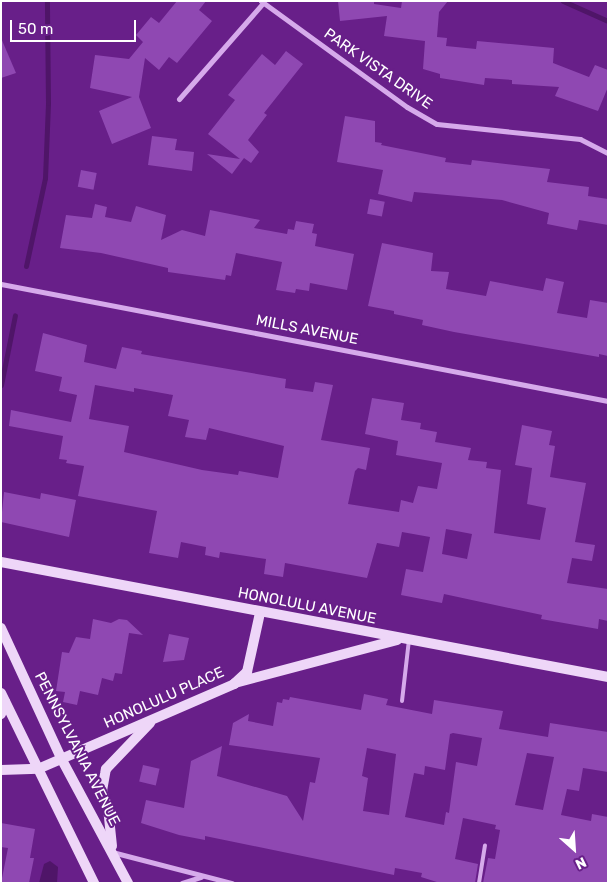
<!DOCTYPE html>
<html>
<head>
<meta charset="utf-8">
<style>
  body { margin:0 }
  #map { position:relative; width:609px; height:884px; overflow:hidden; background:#681f89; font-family:Rubik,sans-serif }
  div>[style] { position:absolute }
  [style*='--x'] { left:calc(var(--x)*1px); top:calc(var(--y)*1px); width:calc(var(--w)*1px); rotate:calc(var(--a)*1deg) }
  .water>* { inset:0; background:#4f1568 }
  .stream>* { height:5px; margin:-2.5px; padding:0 2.5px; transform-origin:2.5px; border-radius:2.5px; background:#4f1568 }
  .building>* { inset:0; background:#8f48b2; transform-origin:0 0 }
  .lane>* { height:4px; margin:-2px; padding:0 2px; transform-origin:2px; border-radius:2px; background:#d6aaeb }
  .street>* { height:5px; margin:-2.5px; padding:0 2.5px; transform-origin:2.5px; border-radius:2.5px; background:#d6aaeb }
  .secondary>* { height:10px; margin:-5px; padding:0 5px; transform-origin:5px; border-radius:5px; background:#eed6f8 }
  span { translate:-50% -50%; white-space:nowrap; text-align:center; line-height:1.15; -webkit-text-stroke:4px #681f89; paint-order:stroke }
  .street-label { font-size:15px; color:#fff }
  .frame { position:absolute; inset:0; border:2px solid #fff; pointer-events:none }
  .north { position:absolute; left:549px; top:824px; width:50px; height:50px; -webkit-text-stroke:4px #681f89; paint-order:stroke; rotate:154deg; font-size:14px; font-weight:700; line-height:20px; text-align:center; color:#fff }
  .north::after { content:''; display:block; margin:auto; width:18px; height:22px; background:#fff; clip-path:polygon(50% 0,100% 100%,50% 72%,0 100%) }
  .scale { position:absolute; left:10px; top:20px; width:126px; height:22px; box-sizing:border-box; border:2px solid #fff; border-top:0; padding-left:6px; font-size:15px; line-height:18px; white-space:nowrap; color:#fff; -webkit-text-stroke:4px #681f89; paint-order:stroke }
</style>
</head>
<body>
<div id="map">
  <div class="water">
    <i style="clip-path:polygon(50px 861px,58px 867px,57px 883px,39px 883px,44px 864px)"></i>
  </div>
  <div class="stream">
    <i style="--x:563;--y:1;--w:49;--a:24"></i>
    <i style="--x:26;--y:266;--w:90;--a:-77.8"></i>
    <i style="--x:45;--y:178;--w:75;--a:-87.7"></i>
    <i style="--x:48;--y:103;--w:102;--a:-90.6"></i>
    <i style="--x:1;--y:385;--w:71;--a:-78.7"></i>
  </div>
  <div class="building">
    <i style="clip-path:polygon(177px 1px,206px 1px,199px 10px,212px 21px,177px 63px,169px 57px,159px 70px,145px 58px,139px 97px,151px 128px,112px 144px,99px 111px,132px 97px,90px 88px,95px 55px,129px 59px,143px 42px,136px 35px,151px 17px,159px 23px)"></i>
    <i style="clip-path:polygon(338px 1px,374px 1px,374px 4px,401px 8px,402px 1px,448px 1px,439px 12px,437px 37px,447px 38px,446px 46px,476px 49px,477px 41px,554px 48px,553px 63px,589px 77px,595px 65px,608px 70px,608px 87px,598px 111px,555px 96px,559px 87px,512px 84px,512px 80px,485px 78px,484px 85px,440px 78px,440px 74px,423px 69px,425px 41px,384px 36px,387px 16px,340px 21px)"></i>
    <i style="clip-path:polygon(1px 38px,16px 73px,1px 78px)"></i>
    <i style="clip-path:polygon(286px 51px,303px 64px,264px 113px,267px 115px,248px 140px,259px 152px,251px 163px,244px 158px,232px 174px,207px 154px,240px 159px,208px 134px,235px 100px,228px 95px,262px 54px,275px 65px)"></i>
    <i style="clip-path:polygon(345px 116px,375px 121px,375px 142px,382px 143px,381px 145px,446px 158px,445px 162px,471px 165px,472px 160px,550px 169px,547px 182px,589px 187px,588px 196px,608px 199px,608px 225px,579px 220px,577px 230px,547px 224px,549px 213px,502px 200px,414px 192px,412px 202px,378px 194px,383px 170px,337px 162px)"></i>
    <i style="clip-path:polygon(152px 136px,177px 139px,175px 150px,194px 152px,192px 171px,148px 165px)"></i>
    <i style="left:81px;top:170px;width:16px;height:17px;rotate:11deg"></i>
    <i style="left:370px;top:199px;width:15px;height:15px;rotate:11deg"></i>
    <i style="clip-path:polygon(95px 204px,107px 207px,105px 217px,131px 222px,136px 206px,166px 215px,161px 240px,182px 230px,205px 236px,210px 210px,260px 220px,254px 228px,287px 234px,288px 229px,294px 230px,296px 221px,314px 224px,312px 233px,317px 234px,315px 246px,354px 254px,347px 290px,310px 283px,309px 291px,296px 289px,295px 293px,276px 290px,282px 262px,236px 253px,231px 276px,226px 275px,225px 280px,168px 272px,168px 268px,101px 253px,60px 248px,66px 215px,92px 218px)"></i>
    <i style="clip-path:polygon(382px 243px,433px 253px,431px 271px,449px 272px,446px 289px,486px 296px,490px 281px,543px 291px,546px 278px,564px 282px,557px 313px,587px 318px,590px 300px,608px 303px,608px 356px,599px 354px,599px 357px,454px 332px,422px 325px,423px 320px,394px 314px,394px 311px,368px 306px)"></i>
    <i style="clip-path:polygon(evenodd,43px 333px,87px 345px,84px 362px,116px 369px,122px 347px,142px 351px,141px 354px,286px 379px,285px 388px,313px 392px,315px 382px,333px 385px,321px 440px,370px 448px,366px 470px,358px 468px,355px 471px,348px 504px,399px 512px,401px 500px,413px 503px,418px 486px,437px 489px,442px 463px,396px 455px,398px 441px,365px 434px,372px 398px,404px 403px,401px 420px,421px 423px,420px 429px,437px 432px,435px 442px,471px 448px,468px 460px,487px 462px,486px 468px,501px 470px,494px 533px,540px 540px,546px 508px,527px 504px,532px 468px,515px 465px,522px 425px,552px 431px,549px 445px,555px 446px,550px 477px,586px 483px,575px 542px,595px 545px,592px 561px,572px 558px,567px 583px,608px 589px,608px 621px,599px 619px,598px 629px,541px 619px,542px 615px,444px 594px,442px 603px,401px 595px,406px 569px,423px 572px,430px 537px,402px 532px,399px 547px,377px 543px,367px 578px,285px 563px,283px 577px,264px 574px,266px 559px,220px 552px,219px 558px,205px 555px,206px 547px,181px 542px,178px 558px,149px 553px,157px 511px,78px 496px,84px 466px,66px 463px,67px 460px,59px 459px,63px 436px,9px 426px,11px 410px,71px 422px,77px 395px,59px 391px,62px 377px,35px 371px,43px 333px,95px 385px,134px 392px,134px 388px,173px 395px,168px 416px,189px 420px,185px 437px,206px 440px,209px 428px,284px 446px,278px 478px,239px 471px,238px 475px,202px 470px,124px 452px,129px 426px,89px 419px,95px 385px,43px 333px,446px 529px,472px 534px,467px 559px,442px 554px,446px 529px)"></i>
    <i style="clip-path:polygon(4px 492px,40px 499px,41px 493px,76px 500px,69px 537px,1px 522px)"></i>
    <i style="clip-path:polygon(93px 619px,111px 623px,119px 619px,127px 620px,143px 635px,129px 633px,122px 674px,115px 673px,113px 681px,102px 678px,98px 695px,80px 691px,77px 705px,63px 702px,65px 692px,56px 691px,62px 652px,69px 653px,76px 637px,90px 639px)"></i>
    <i style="clip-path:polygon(169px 634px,189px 638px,184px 660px,163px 662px)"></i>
    <i style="clip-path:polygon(evenodd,364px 694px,388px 699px,386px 705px,432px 714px,434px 700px,503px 711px,499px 729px,548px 737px,550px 723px,608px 732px,608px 772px,583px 768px,579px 791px,567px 789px,561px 815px,591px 821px,592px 814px,608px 817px,608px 883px,483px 883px,488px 858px,495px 859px,500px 830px,495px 829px,496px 825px,463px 818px,455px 859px,478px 864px,475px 883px,440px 883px,421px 877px,422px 873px,395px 868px,394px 875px,205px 836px,205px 840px,179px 835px,141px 823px,146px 800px,184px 808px,191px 761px,222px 746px,217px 776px,287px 796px,303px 821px,310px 782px,315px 783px,320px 758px,229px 745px,233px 723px,249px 714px,248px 721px,273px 726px,277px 702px,282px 703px,283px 699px,289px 700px,290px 697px,361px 710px,364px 694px,453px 733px,482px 738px,477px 766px,456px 762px,449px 813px,446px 812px,444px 825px,405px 817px,414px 773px,424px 775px,425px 766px,445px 770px,450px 734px,453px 733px,364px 694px,367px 748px,396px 754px,389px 815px,363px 811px,368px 778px,362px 776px,367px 748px,364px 694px,527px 753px,554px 757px,543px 810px,515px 805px,527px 753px)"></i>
    <i style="left:143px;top:765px;width:17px;height:17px;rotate:13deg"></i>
    <i style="clip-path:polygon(1px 823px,35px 829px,30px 858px,34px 858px,29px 883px,1px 883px,8px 848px,1px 847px)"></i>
  </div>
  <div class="lane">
    <i style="--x:402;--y:701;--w:61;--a:-83.5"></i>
    <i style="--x:479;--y:883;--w:38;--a:-81"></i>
  </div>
  <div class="street">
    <i style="--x:261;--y:1;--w:180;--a:36"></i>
    <i style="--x:407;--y:107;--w:34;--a:30"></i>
    <i style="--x:437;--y:124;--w:144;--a:6"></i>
    <i style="--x:580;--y:139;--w:31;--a:27"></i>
    <i style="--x:179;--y:99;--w:128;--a:-48.8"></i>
    <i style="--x:1;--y:284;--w:618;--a:10.91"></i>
    <i style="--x:112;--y:852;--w:124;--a:14.5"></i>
    <i style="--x:182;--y:883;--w:20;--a:-18"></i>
  </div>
  <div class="secondary">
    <i style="--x:1;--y:562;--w:618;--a:10.73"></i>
    <i style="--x:1;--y:628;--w:145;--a:65.2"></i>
    <i style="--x:62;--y:760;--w:140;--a:61.8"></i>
    <i style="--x:235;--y:683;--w:168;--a:-14.9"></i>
    <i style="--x:1;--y:693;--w:212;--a:63.9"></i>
    <i style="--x:1;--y:714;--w:13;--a:-72"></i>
    <i style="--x:1;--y:770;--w:37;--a:-2"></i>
    <i style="--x:38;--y:769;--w:214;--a:-23.4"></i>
    <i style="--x:234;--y:684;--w:18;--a:-43"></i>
    <i style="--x:247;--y:672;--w:60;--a:-77.6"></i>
    <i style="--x:112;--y:846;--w:37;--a:-96"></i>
    <i style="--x:108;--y:809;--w:19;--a:-108"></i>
    <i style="--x:102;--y:791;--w:22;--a:-80"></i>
    <i style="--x:106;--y:769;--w:64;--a:-46.3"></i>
  </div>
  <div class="street-label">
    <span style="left:378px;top:69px;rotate:35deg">PARK VISTA DRIVE</span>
    <span style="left:307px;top:330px;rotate:11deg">MILLS AVENUE</span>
    <span style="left:307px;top:606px;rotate:11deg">HONOLULU AVENUE</span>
    <span style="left:164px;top:698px;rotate:-24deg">HONOLULU PLACE</span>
    <span style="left:77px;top:749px;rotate:63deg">PENNSYLVANIA AVENUE</span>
  </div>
  <div class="frame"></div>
  <div class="north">N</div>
  <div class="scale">50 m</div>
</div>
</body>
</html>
